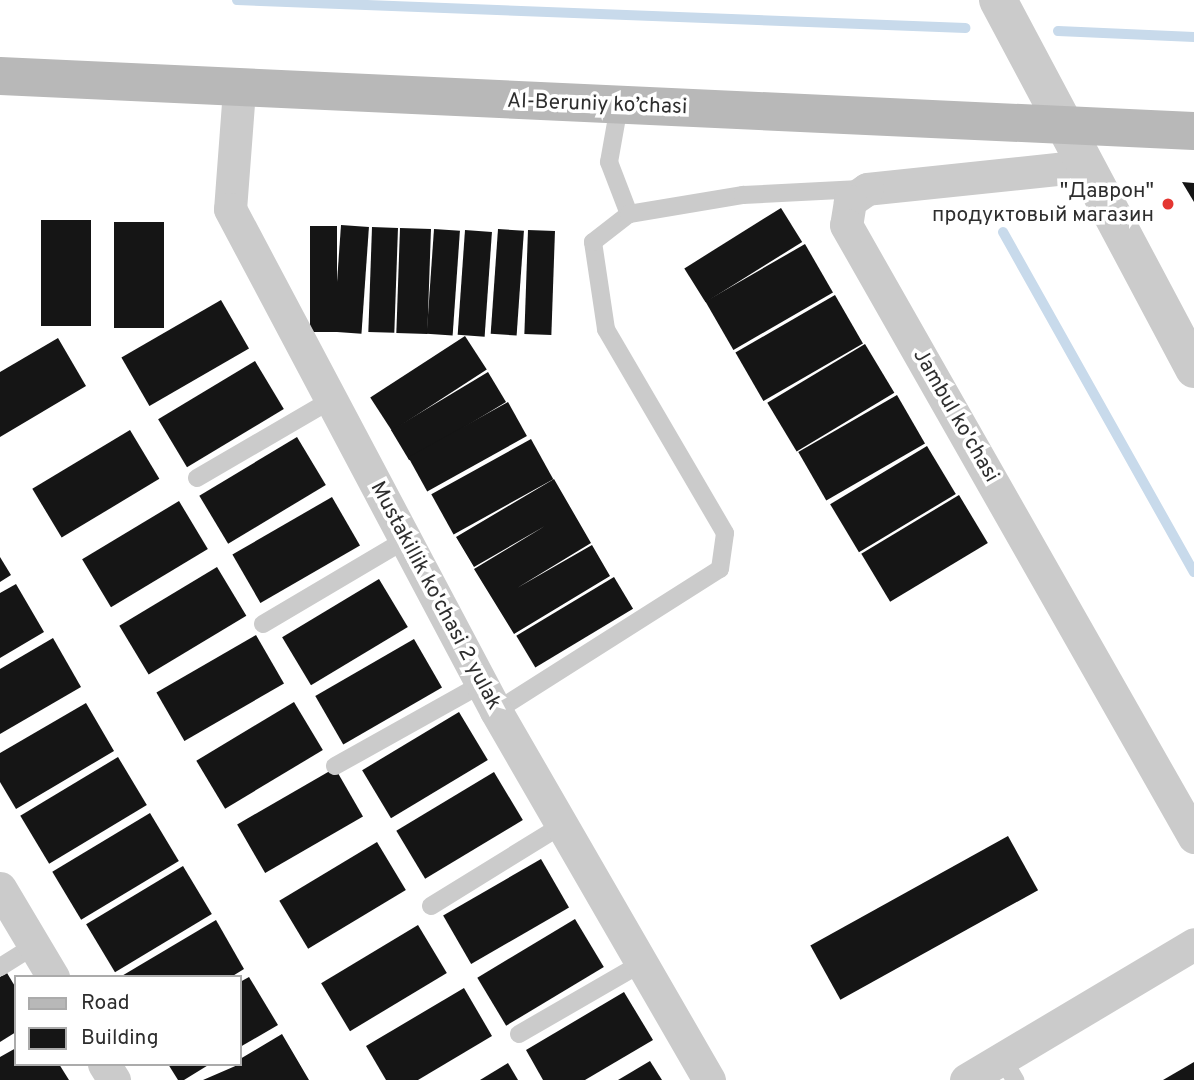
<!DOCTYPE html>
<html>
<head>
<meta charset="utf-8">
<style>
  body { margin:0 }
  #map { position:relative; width:1194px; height:1080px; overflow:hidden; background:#fff; font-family:Overpass,sans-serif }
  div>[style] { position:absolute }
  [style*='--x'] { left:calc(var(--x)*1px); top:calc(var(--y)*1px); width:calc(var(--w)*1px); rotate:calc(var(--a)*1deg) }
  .stream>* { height:10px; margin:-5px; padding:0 5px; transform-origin:5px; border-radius:5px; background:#c8daeb }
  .building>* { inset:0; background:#151515; transform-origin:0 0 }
  .service>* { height:18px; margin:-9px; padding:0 9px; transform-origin:9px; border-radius:9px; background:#cbcbcb }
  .minor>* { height:33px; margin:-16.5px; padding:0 16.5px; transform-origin:16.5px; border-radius:16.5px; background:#cbcbcb }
  .tertiary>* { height:38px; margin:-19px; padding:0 19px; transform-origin:19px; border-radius:19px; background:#cbcbcb }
  .secondary>* { height:38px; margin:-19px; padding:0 19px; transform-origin:19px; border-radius:19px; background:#b8b8b8 }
  .dots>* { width:19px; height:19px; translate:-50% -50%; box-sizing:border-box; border:4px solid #fff; border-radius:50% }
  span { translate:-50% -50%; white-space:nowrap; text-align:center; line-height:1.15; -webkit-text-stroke:7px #fff; paint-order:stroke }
  .street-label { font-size:21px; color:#2e2e2e }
  .poi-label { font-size:21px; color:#2e2e2e }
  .right { translate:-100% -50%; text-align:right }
  .legend { position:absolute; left:14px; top:975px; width:228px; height:91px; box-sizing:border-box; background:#fff; border:2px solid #ababab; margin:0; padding:9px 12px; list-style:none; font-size:21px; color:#2e2e2e }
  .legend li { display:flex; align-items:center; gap:14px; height:35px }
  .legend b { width:35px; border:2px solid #ababab }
</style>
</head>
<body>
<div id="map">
  <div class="stream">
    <i style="--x:237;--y:0;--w:729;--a:2.2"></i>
    <i style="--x:1058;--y:31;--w:136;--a:2.5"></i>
    <i style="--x:1003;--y:232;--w:390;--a:60.7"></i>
  </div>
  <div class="building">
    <i style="clip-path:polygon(1182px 182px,1194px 183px,1194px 202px)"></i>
    <i style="left:781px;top:208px;width:40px;height:114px;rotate:58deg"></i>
    <i style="left:41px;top:220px;width:50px;height:106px"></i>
    <i style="left:114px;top:222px;width:50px;height:106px"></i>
    <i style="left:341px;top:225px;width:28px;height:107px;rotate:4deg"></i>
    <i style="left:310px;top:226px;width:27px;height:106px"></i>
    <i style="left:372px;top:227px;width:26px;height:105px;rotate:2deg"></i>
    <i style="left:400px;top:228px;width:31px;height:105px;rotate:2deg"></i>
    <i style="left:434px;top:229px;width:26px;height:105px;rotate:4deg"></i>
    <i style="left:498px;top:229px;width:26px;height:105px;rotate:4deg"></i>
    <i style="left:465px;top:230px;width:27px;height:105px;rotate:4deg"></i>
    <i style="left:528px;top:230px;width:27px;height:104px;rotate:2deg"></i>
    <i style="left:805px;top:244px;width:56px;height:115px;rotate:60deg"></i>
    <i style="left:835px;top:295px;width:56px;height:115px;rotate:60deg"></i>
    <i style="left:221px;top:300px;width:56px;height:115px;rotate:60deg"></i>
    <i style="left:465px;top:336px;width:40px;height:113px;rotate:57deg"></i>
    <i style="clip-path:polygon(58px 338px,86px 386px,0 437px,0 372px)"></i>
    <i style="left:865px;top:344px;width:57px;height:114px;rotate:59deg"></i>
    <i style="left:255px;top:361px;width:56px;height:113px;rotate:59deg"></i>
    <i style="left:488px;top:372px;width:35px;height:113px;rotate:59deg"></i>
    <i style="left:897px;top:395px;width:56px;height:114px;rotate:60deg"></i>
    <i style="left:508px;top:402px;width:39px;height:114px;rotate:61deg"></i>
    <i style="left:130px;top:430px;width:57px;height:114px;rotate:59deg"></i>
    <i style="left:297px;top:437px;width:56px;height:114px;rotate:59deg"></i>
    <i style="left:531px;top:439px;width:46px;height:114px;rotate:61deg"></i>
    <i style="left:927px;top:446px;width:56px;height:113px;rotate:59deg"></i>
    <i style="clip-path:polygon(554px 479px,591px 543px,517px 588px,592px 545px,610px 576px,514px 634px,474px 569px,545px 526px,474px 567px,456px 537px)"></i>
    <i style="left:959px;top:495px;width:56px;height:114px;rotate:59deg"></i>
    <i style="left:332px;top:497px;width:56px;height:115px;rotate:60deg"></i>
    <i style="left:179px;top:501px;width:56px;height:113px;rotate:59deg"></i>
    <i style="clip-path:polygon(0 557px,11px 575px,0 582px)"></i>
    <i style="left:217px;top:567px;width:57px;height:114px;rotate:59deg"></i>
    <i style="left:614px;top:577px;width:37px;height:114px;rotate:59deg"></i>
    <i style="left:379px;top:579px;width:56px;height:113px;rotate:59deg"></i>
    <i style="clip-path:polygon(16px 584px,44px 632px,0 658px,0 593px)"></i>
    <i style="left:256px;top:635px;width:56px;height:115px;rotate:60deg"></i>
    <i style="clip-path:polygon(53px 638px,81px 687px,0 734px,0 669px)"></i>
    <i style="left:414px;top:639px;width:56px;height:114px;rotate:60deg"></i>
    <i style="left:294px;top:702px;width:56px;height:114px;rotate:59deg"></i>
    <i style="clip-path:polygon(86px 703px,114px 751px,16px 809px,0 782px,0 753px)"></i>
    <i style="left:459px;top:712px;width:56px;height:113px;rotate:59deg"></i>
    <i style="left:118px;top:757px;width:56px;height:114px;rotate:59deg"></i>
    <i style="left:335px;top:768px;width:56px;height:113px;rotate:60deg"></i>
    <i style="left:494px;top:772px;width:56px;height:114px;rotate:59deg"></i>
    <i style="left:150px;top:813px;width:56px;height:114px;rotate:59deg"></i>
    <i style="left:1008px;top:836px;width:62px;height:226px;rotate:61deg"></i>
    <i style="left:377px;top:842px;width:56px;height:114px;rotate:59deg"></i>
    <i style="left:541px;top:859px;width:56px;height:113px;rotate:60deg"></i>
    <i style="left:183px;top:866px;width:56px;height:113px;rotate:59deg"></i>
    <i style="left:575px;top:919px;width:56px;height:114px;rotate:59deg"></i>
    <i style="clip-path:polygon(216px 920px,244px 969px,231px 977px,120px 977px)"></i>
    <i style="left:418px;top:925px;width:56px;height:113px;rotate:59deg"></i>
    <i style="clip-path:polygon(7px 973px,16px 988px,16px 1032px,0 1042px,0 977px)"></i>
    <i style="clip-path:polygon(249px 977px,278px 1025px,240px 1047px,240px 982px)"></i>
    <i style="clip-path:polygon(464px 988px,492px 1036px,418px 1080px,386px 1080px,366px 1046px)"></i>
    <i style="clip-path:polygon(624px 992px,653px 1040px,585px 1080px,543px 1080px,526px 1050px)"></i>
    <i style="clip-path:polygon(282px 1034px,309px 1080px,203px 1080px,240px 1064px,240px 1059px)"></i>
    <i style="clip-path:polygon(16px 1048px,16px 1064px,59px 1064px,69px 1080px,0 1080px,0 1057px)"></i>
    <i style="clip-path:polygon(650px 1061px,662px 1080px,618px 1080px)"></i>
    <i style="clip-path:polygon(1194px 1062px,1194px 1080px,1163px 1080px)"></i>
    <i style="clip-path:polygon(508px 1063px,518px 1080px,480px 1080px)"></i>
    <i style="clip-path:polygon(168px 1064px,210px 1064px,184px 1080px,178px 1080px)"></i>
  </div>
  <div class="service">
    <i style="--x:619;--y:106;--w:57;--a:100.1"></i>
    <i style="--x:609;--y:162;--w:56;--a:69"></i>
    <i style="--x:197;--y:478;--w:155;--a:-30.2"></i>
    <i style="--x:263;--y:624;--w:165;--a:-30.6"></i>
    <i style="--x:496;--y:711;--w:265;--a:-32.4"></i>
    <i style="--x:720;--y:569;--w:36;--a:-82"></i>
    <i style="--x:725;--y:533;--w:236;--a:-120.3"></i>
    <i style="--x:606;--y:329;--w:88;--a:-98.5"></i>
    <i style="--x:593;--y:242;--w:46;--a:-37.9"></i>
    <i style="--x:629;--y:214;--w:116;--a:-9.5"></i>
    <i style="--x:743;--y:195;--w:117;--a:-2.9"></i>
    <i style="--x:335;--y:766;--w:168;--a:-29.2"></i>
    <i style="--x:431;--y:906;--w:154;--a:-31.7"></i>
    <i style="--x:0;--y:967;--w:40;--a:-32"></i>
    <i style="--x:519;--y:1034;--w:142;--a:-30"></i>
    <i style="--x:1002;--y:1058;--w:26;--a:59"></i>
  </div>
  <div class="minor">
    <i style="--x:239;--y:90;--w:119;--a:94.3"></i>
    <i style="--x:230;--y:209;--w:568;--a:62.08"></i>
    <i style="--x:496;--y:711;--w:426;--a:60"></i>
    <i style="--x:1085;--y:166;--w:219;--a:174"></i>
    <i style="--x:867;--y:189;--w:21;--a:145"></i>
    <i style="--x:850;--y:201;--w:24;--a:99"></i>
    <i style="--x:846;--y:225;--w:704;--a:60.38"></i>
    <i style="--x:0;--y:888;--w:104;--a:59.2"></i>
    <i style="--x:104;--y:1064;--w:19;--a:58"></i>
    <i style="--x:966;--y:1080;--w:265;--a:-30.8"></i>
  </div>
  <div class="tertiary">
    <i style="--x:998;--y:0;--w:418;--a:62"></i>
  </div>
  <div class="secondary">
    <i style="--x:0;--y:76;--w:1195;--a:2.64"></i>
  </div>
  <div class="dots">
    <i style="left:1168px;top:204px;background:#e43631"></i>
  </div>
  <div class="street-label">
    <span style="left:597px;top:105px;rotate:2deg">Al-Beruniy ko’chasi</span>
    <span style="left:955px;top:416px;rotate:60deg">Jambul ko'chasi</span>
    <span style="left:435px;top:596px;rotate:62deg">Mustakillik ko'chasi 2 yulak</span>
  </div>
  <div class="poi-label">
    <span class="right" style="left:1154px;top:204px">"Даврон"<br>продуктовый магазин</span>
  </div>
  <ul class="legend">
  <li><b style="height:9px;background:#b8b8b8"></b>Road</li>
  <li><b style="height:19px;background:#151515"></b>Building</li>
  </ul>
</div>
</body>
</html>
